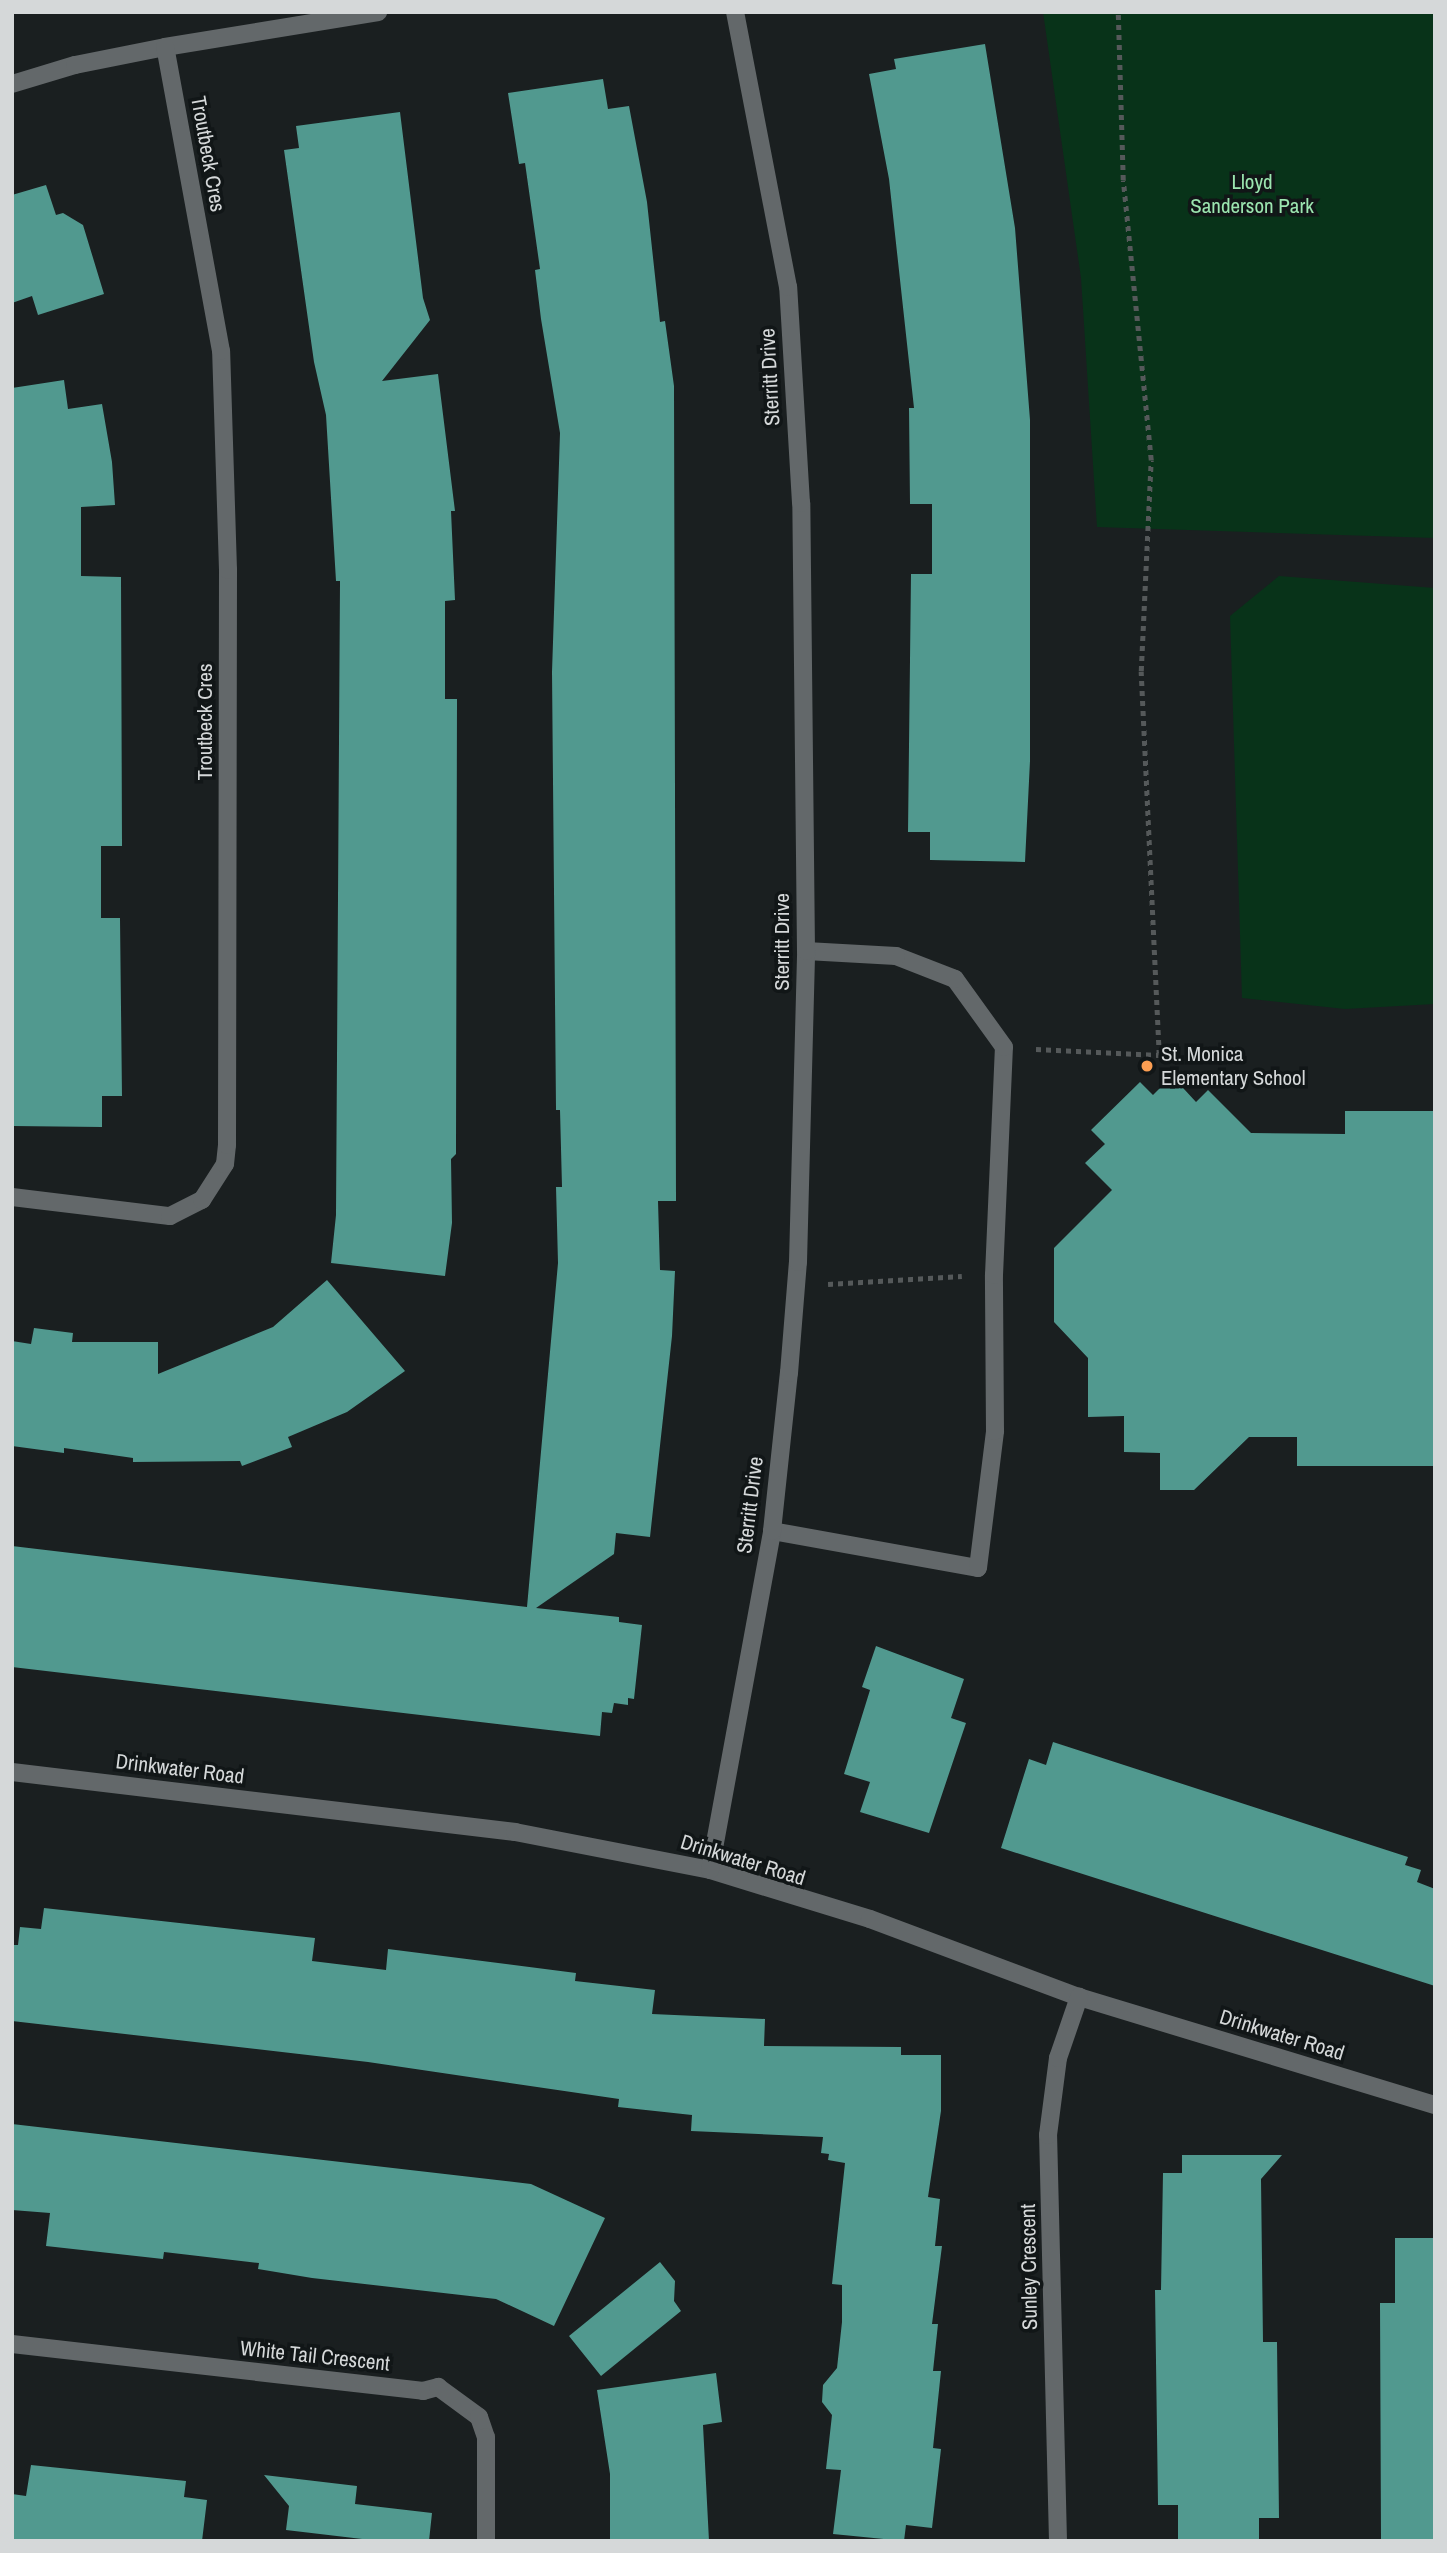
<!DOCTYPE html>
<html>
<head>
<meta charset="utf-8">
<style>
  body { margin:0 }
  #map { position:relative; width:1447px; height:2553px; overflow:hidden; background:#1a1f20; font-family:"Archivo Narrow",sans-serif }
  div>[style] { position:absolute }
  [style*='--x'] { left:calc(var(--x)*1px); top:calc(var(--y)*1px); width:calc(var(--w)*1px); rotate:calc(var(--a)*1deg) }
  .green>* { inset:0; background:#083319 }
  .building>* { inset:0; background:#51998f }
  .path>* { height:4.5px; margin-top:-2.25px; transform-origin:0; background:repeating-linear-gradient(90deg,#55595a 0 5px,transparent 0 10px) }
  .minor>* { height:18px; margin:-9px; padding:0 9px; transform-origin:9px; border-radius:9px; background:#63686a }
  .dots>* { width:19px; height:19px; translate:-50% -50%; box-sizing:border-box; border:4px solid #111617; border-radius:50% }
  span { translate:-50% -50%; white-space:nowrap; text-align:center; line-height:1.15; -webkit-text-stroke:7px #111617; paint-order:stroke }
  .street-label { font-size:21px; color:#d5d8d9 }
  .park-label { font-size:21px; color:#9ce6b0 }
  .poi-label { font-size:21px; color:#d5d8d9 }
  .left { translate:0 -50%; text-align:left }
  .frame { position:absolute; inset:0; border:14px solid #d5d8d9; pointer-events:none }
</style>
</head>
<body>
<div id="map">
  <div class="green">
    <i style="clip-path:polygon(1043px 12px,1435px 12px,1435px 538px,1097px 527px,1081px 278px)"></i>
    <i style="clip-path:polygon(1279px 576px,1435px 588px,1435px 1004px,1345px 1009px,1242px 998px,1230px 616px)"></i>
  </div>
  <div class="building">
    <i style="clip-path:polygon(985px 44px,1015px 228px,1030px 420px,1030px 761px,1025px 862px,930px 860px,930px 832px,908px 832px,911px 574px,932px 574px,932px 504px,910px 504px,909px 408px,914px 408px,889px 179px,869px 74px,896px 69px,894px 59px)"></i>
    <i style="clip-path:polygon(603px 79px,608px 109px,629px 106px,647px 202px,660px 322px,665px 321px,674px 386px,676px 1201px,658px 1201px,660px 1270px,675px 1271px,672px 1336px,650px 1537px,616px 1533px,614px 1554px,536px 1608px,619px 1617px,619px 1622px,642px 1625px,634px 1699px,628px 1698px,628px 1705px,614px 1703px,612px 1713px,602px 1712px,600px 1736px,12px 1667px,12px 1546px,527px 1607px,558px 1263px,556px 1187px,562px 1187px,560px 1110px,556px 1110px,552px 672px,560px 433px,541px 319px,535px 270px,540px 269px,525px 163px,519px 164px,508px 93px)"></i>
    <i style="clip-path:polygon(400px 112px,423px 298px,430px 320px,382px 381px,438px 374px,455px 511px,451px 511px,455px 600px,445px 601px,445px 699px,457px 699px,456px 1154px,451px 1159px,452px 1223px,445px 1276px,331px 1263px,336px 1215px,340px 581px,336px 581px,326px 415px,314px 362px,284px 150px,299px 148px,296px 126px)"></i>
    <i style="clip-path:polygon(46px 185px,56px 215px,63px 213px,83px 225px,104px 294px,38px 315px,32px 296px,12px 303px,12px 195px)"></i>
    <i style="clip-path:polygon(64px 380px,68px 409px,102px 404px,112px 462px,115px 505px,81px 507px,81px 576px,121px 577px,122px 846px,101px 846px,101px 918px,120px 918px,122px 1096px,102px 1096px,102px 1127px,12px 1126px,12px 388px)"></i>
    <i style="clip-path:polygon(1172px 1076px,1196px 1102px,1208px 1090px,1251px 1133px,1345px 1134px,1345px 1111px,1435px 1111px,1435px 1466px,1297px 1466px,1297px 1437px,1249px 1437px,1194px 1490px,1160px 1490px,1160px 1453px,1124px 1452px,1124px 1416px,1088px 1417px,1088px 1358px,1054px 1322px,1054px 1248px,1112px 1190px,1085px 1163px,1105px 1144px,1091px 1130px,1140px 1082px,1153px 1095px)"></i>
    <i style="clip-path:polygon(327px 1280px,405px 1371px,347px 1412px,288px 1437px,292px 1447px,242px 1466px,240px 1461px,133px 1462px,133px 1458px,64px 1448px,64px 1453px,12px 1446px,12px 1341px,31px 1344px,34px 1328px,73px 1333px,72px 1342px,158px 1342px,158px 1374px,273px 1327px)"></i>
    <i style="clip-path:polygon(876px 1646px,964px 1679px,951px 1718px,966px 1723px,929px 1833px,860px 1812px,870px 1782px,844px 1774px,870px 1690px,862px 1687px)"></i>
    <i style="clip-path:polygon(1053px 1742px,1408px 1857px,1405px 1865px,1421px 1870px,1417px 1882px,1435px 1889px,1435px 1986px,1001px 1848px,1029px 1759px,1046px 1765px)"></i>
    <i style="clip-path:polygon(44px 1908px,315px 1938px,312px 1961px,386px 1970px,388px 1949px,576px 1973px,575px 1981px,655px 1990px,652px 2014px,765px 2019px,764px 2046px,901px 2047px,901px 2055px,941px 2055px,941px 2111px,928px 2197px,940px 2199px,935px 2246px,942px 2246px,932px 2324px,938px 2324px,933px 2371px,941px 2371px,933px 2448px,941px 2449px,932px 2528px,906px 2525px,904px 2541px,833px 2534px,841px 2470px,826px 2469px,832px 2415px,822px 2402px,823px 2385px,837px 2368px,842px 2322px,842px 2285px,832px 2284px,845px 2163px,828px 2160px,829px 2154px,821px 2153px,823px 2137px,691px 2131px,692px 2115px,618px 2107px,619px 2099px,368px 2062px,12px 2021px,12px 1945px,18px 1945px,20px 1927px,41px 1929px)"></i>
    <i style="clip-path:polygon(12px 2124px,531px 2184px,605px 2218px,554px 2326px,496px 2299px,312px 2278px,258px 2269px,259px 2263px,164px 2252px,163px 2259px,46px 2246px,50px 2213px,12px 2210px)"></i>
    <i style="clip-path:polygon(1182px 2155px,1282px 2155px,1261px 2179px,1263px 2342px,1277px 2342px,1279px 2518px,1259px 2518px,1259px 2541px,1178px 2541px,1178px 2505px,1158px 2505px,1155px 2290px,1161px 2290px,1163px 2173px,1182px 2173px)"></i>
    <i style="clip-path:polygon(1395px 2238px,1435px 2238px,1435px 2541px,1381px 2541px,1380px 2303px,1395px 2303px)"></i>
    <i style="clip-path:polygon(660px 2262px,675px 2281px,674px 2301px,681px 2311px,601px 2376px,569px 2336px)"></i>
    <i style="clip-path:polygon(716px 2373px,722px 2422px,703px 2425px,709px 2541px,610px 2541px,610px 2474px,597px 2390px)"></i>
    <i style="clip-path:polygon(31px 2465px,186px 2481px,184px 2497px,207px 2500px,202px 2541px,12px 2541px,12px 2494px,26px 2496px)"></i>
    <i style="clip-path:polygon(264px 2475px,357px 2486px,355px 2504px,432px 2513px,429px 2541px,379px 2541px,286px 2530px,289px 2506px)"></i>
  </div>
  <div class="path">
    <i style="--x:1036;--y:1049;--w:123;--a:2.8"></i>
    <i style="--x:1159;--y:1055;--w:384;--a:-92.7"></i>
    <i style="--x:1141;--y:671;--w:211;--a:-87.3"></i>
    <i style="--x:1151;--y:460;--w:281;--a:-95.7"></i>
    <i style="--x:1123;--y:180;--w:168;--a:-91.7"></i>
    <i style="--x:828;--y:1284;--w:134;--a:-3.4"></i>
  </div>
  <div class="minor">
    <i style="--x:12;--y:84;--w:66;--a:-16.8"></i>
    <i style="--x:75;--y:65;--w:92;--a:-11.3"></i>
    <i style="--x:165;--y:47;--w:216;--a:-9.3"></i>
    <i style="--x:12;--y:1197;--w:159;--a:6.9"></i>
    <i style="--x:170;--y:1216;--w:36;--a:-27"></i>
    <i style="--x:202;--y:1200;--w:43;--a:-57.4"></i>
    <i style="--x:225;--y:1164;--w:19;--a:-84"></i>
    <i style="--x:227;--y:1145;--w:575;--a:-89.9"></i>
    <i style="--x:228;--y:570;--w:219;--a:-91.8"></i>
    <i style="--x:221;--y:351;--w:309;--a:-100.4"></i>
    <i style="--x:772;--y:1531;--w:209;--a:10.2"></i>
    <i style="--x:978;--y:1568;--w:138;--a:-82.9"></i>
    <i style="--x:995;--y:1431;--w:156;--a:-90.4"></i>
    <i style="--x:994;--y:1275;--w:228;--a:-87.5"></i>
    <i style="--x:1004;--y:1047;--w:84;--a:-125.8"></i>
    <i style="--x:955;--y:979;--w:63;--a:-158.7"></i>
    <i style="--x:896;--y:956;--w:90;--a:-176.8"></i>
    <i style="--x:12;--y:1772;--w:507;--a:6.8"></i>
    <i style="--x:515;--y:1832;--w:199;--a:11"></i>
    <i style="--x:710;--y:1870;--w:167;--a:17"></i>
    <i style="--x:870;--y:1919;--w:223;--a:20.5"></i>
    <i style="--x:1079;--y:1997;--w:372;--a:16.9"></i>
    <i style="--x:710;--y:1870;--w:345;--a:-79.6"></i>
    <i style="--x:772;--y:1531;--w:159;--a:-83.9"></i>
    <i style="--x:789;--y:1373;--w:111;--a:-85.4"></i>
    <i style="--x:798;--y:1262;--w:311;--a:-88.5"></i>
    <i style="--x:806;--y:951;--w:448;--a:-90.6"></i>
    <i style="--x:801;--y:503;--w:216;--a:-93.4"></i>
    <i style="--x:788;--y:287;--w:280;--a:-100.9"></i>
    <i style="--x:12;--y:2344;--w:414;--a:6.5"></i>
    <i style="--x:423;--y:2391;--w:16;--a:-15"></i>
    <i style="--x:438;--y:2387;--w:51;--a:36.2"></i>
    <i style="--x:479;--y:2417;--w:21;--a:71"></i>
    <i style="--x:486;--y:2437;--w:104;--a:90"></i>
    <i style="--x:1058;--y:2541;--w:406;--a:-91.4"></i>
    <i style="--x:1048;--y:2135;--w:78;--a:-82.6"></i>
    <i style="--x:1058;--y:2058;--w:65;--a:-71"></i>
  </div>
  <div class="dots">
    <i style="left:1147px;top:1066px;background:#fc9e52"></i>
  </div>
  <div class="street-label">
    <span style="left:208px;top:154px;rotate:80deg">Troutbeck Cres</span>
    <span style="left:770px;top:377px;rotate:-93deg">Sterritt Drive</span>
    <span style="left:205px;top:722px;rotate:-90deg">Troutbeck Cres</span>
    <span style="left:782px;top:942px;rotate:-90deg">Sterritt Drive</span>
    <span style="left:750px;top:1505px;rotate:-83deg">Sterritt Drive</span>
    <span style="left:180px;top:1769px;rotate:7deg">Drinkwater Road</span>
    <span style="left:743px;top:1860px;rotate:17deg">Drinkwater Road</span>
    <span style="left:1282px;top:2035px;rotate:17deg">Drinkwater Road</span>
    <span style="left:1029px;top:2267px;rotate:-91deg">Sunley Crescent</span>
    <span style="left:315px;top:2356px;rotate:6deg">White Tail Crescent</span>
  </div>
  <div class="park-label">
    <span style="left:1252px;top:194px">Lloyd<br>Sanderson Park</span>
  </div>
  <div class="poi-label">
    <span class="left" style="left:1161px;top:1066px">St. Monica<br>Elementary School</span>
  </div>
  <div class="frame"></div>
</div>
</body>
</html>
